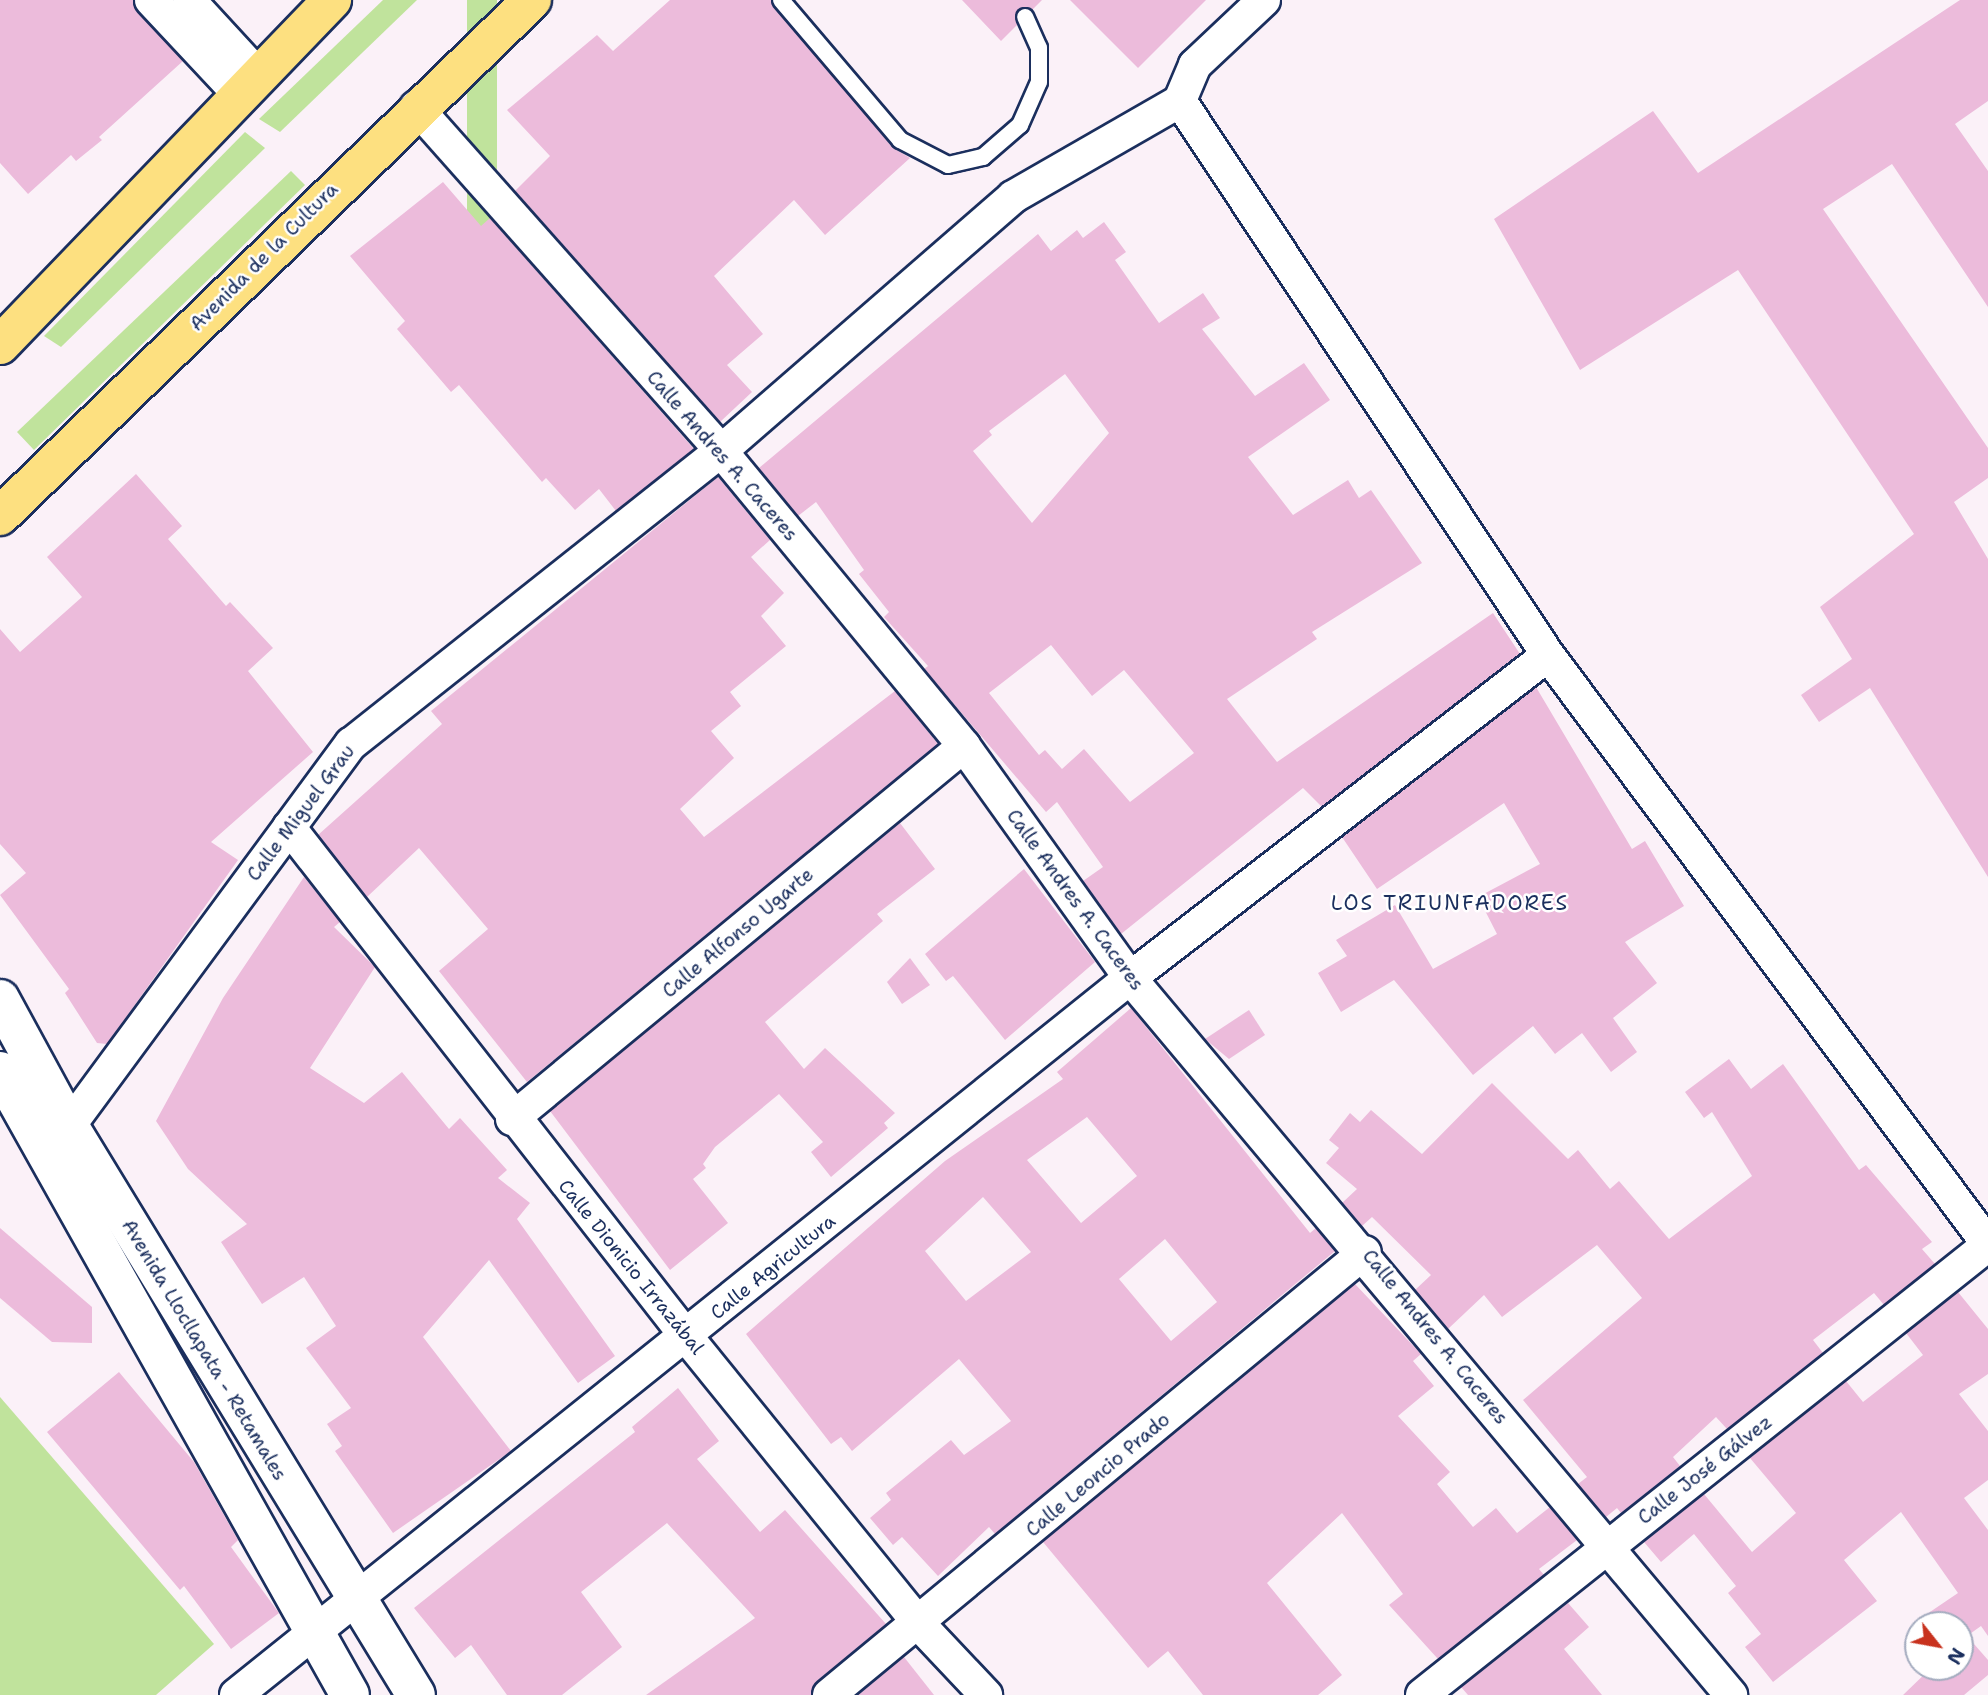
<!DOCTYPE html>
<html>
<head>
<meta charset="utf-8">
<style>
  body { margin:0 }
  #map { position:relative; width:1988px; height:1695px; overflow:hidden; background:#fbf1f8; font-family:"Shantell Sans",sans-serif }
  div>[style] { position:absolute }
  [style*='--x'] { left:calc(var(--x)*1px); top:calc(var(--y)*1px); width:calc(var(--w)*1px); rotate:calc(var(--a)*1deg) }
  .green>* { inset:0; background:#c0e39c; transform-origin:0 0 }
  .building>* { inset:0; background:#ecbbdb }
  .roads { filter:drop-shadow(2px 0 #1b2f5e) drop-shadow(-2px 0 #1b2f5e) drop-shadow(0 2px #1b2f5e) drop-shadow(0 -2px #1b2f5e) }
  .lane>* { height:16px; margin:-8px; padding:0 8px; transform-origin:8px; border-radius:8px; background:#fff }
  .street>* { height:32px; margin:-16px; padding:0 16px; transform-origin:16px; border-radius:16px; background:#fff }
  .secondary>* { height:38px; margin:-19px; padding:0 19px; transform-origin:19px; border-radius:19px; background:#fff }
  .highway>* { height:38px; margin:-19px; padding:0 19px; transform-origin:19px; border-radius:19px; background:#fde080 }
  span { translate:-50% -50%; white-space:nowrap; text-align:center; line-height:1.15; -webkit-text-stroke:5px #fff; paint-order:stroke }
  .street-label { font-size:19px; color:#1b2f5e }
  .neighbourhood-label { font-size:21px; color:#1b2f5e; letter-spacing:2px }
  .north { position:absolute; left:1904px; top:1611px; width:70px; height:70px; box-sizing:border-box; background:#fff; border:2px solid #a4acbf; border-radius:50%; rotate:121deg; font-size:19px; font-weight:700; line-height:28px; text-align:center; color:#1b2f5e }
  .north::after { content:''; display:block; margin:auto; width:24px; height:32px; background:#c8321e; clip-path:polygon(50% 0,100% 100%,50% 72%,0 100%) }
</style>
</head>
<body>
<div id="map">
  <div class="green">
    <i style="clip-path:polygon(383px 0,417px 0,280px 132px,259px 119px)"></i>
    <i style="left:467px;top:0;width:30px;height:231px"></i>
    <i style="clip-path:polygon(245px 132px,265px 148px,61px 347px,44px 336px)"></i>
    <i style="clip-path:polygon(291px 171px,305px 185px,34px 450px,17px 432px)"></i>
    <i style="clip-path:polygon(0 1397px,214px 1644px,156px 1695px,0 1695px)"></i>
  </div>
  <div class="building">
    <i style="clip-path:polygon(0 0,133px 0,183px 61px,99px 137px,102px 140px,76px 161px,71px 155px,28px 194px,0 163px)"></i>
    <i style="clip-path:polygon(670px 0,771px 0,892px 147px,910px 158px,825px 235px,794px 200px,714px 276px,763px 334px,727px 365px,752px 392px,720px 422px,515px 191px,550px 156px,507px 110px,597px 35px,613px 51px)"></i>
    <i style="clip-path:polygon(962px 0,1042px 0,1032px 10px,1017px 10px,1017px 25px,1001px 41px)"></i>
    <i style="clip-path:polygon(1070px 0,1206px 0,1138px 68px)"></i>
    <i style="clip-path:polygon(1960px 0,1988px 0,1988px 101px,1955px 124px,1988px 171px,1988px 307px,1892px 164px,1823px 209px,1988px 448px,1988px 478px,1954px 502px,1988px 559px,1988px 877px,1870px 688px,1819px 722px,1801px 695px,1852px 659px,1820px 607px,1914px 534px,1738px 270px,1580px 370px,1494px 219px,1653px 111px,1698px 173px)"></i>
    <i style="clip-path:polygon(443px 182px,481px 226px,490px 218px,694px 449px,616px 511px,599px 489px,575px 510px,546px 478px,542px 482px,459px 385px,451px 392px,397px 329px,405px 321px,350px 256px)"></i>
    <i style="clip-path:polygon(evenodd,1104px 222px,1126px 252px,1115px 260px,1159px 323px,1203px 293px,1220px 318px,1202px 329px,1255px 396px,1304px 363px,1330px 400px,1248px 457px,1293px 515px,1348px 480px,1359px 498px,1371px 490px,1422px 563px,1312px 632px,1317px 639px,1227px 699px,1277px 762px,1493px 613px,1520px 654px,1322px 807px,1303px 788px,1121px 934px,1083px 881px,1103px 867px,1057px 802px,1046px 812px,924px 669px,928px 666px,884px 617px,889px 612px,859px 574px,864px 570px,816px 502px,798px 516px,759px 468px,1038px 234px,1051px 251px,1077px 230px,1083px 238px,1104px 222px,1065px 374px,1109px 433px,1032px 523px,973px 451px,992px 435px,989px 431px,1065px 374px,1104px 222px,1051px 645px,1092px 696px,1124px 670px,1194px 753px,1130px 802px,1084px 749px,1062px 769px,1045px 750px,1039px 755px,989px 693px,1051px 645px)"></i>
    <i style="clip-path:polygon(136px 474px,182px 526px,168px 539px,226px 606px,230px 602px,273px 648px,248px 671px,313px 752px,211px 842px,238px 860px,107px 1044px,97px 1043px,65px 993px,69px 989px,0 895px,26px 873px,0 844px,0 629px,20px 652px,82px 597px,47px 557px)"></i>
    <i style="clip-path:polygon(718px 477px,770px 540px,751px 557px,784px 593px,761px 616px,786px 646px,730px 692px,741px 706px,711px 731px,734px 758px,680px 809px,704px 837px,895px 691px,938px 744px,527px 1082px,439px 971px,488px 929px,419px 848px,367px 897px,318px 835px,442px 724px,431px 711px)"></i>
    <i style="clip-path:polygon(1536px 687px,1632px 849px,1645px 841px,1684px 906px,1625px 942px,1657px 983px,1613px 1018px,1637px 1052px,1611px 1072px,1582px 1033px,1555px 1054px,1533px 1026px,1473px 1075px,1394px 980px,1341px 1012px,1318px 973px,1347px 956px,1336px 940px,1395px 905px,1433px 969px,1497px 934px,1478px 897px,1540px 864px,1504px 803px,1377px 889px,1342px 837px)"></i>
    <i style="clip-path:polygon(900px 823px,935px 869px,877px 914px,883px 921px,765px 1022px,804px 1069px,825px 1048px,895px 1113px,884px 1123px,888px 1128px,831px 1177px,811px 1152px,823px 1142px,779px 1094px,715px 1147px,703px 1164px,706px 1168px,693px 1179px,728px 1223px,670px 1270px,550px 1111px)"></i>
    <i style="clip-path:polygon(1024px 869px,1095px 962px,1005px 1040px,953px 976px,946px 981px,925px 954px)"></i>
    <i style="clip-path:polygon(304px 877px,340px 922px,334px 927px,375px 967px,310px 1068px,364px 1103px,402px 1072px,449px 1129px,460px 1118px,507px 1170px,498px 1178px,530px 1203px,517px 1219px,615px 1356px,578px 1383px,489px 1260px,423px 1337px,511px 1451px,393px 1533px,335px 1451px,342px 1446px,327px 1424px,351px 1408px,306px 1348px,336px 1326px,304px 1277px,262px 1304px,221px 1242px,247px 1224px,188px 1169px,156px 1121px,223px 998px)"></i>
    <i style="clip-path:polygon(910px 958px,930px 985px,902px 1004px,887px 982px)"></i>
    <i style="clip-path:polygon(evenodd,1131px 1008px,1310px 1233px,1316px 1228px,1335px 1251px,995px 1534px,989px 1527px,938px 1576px,902px 1537px,893px 1545px,870px 1518px,891px 1500px,886px 1493px,951px 1440px,964px 1455px,1011px 1421px,959px 1359px,852px 1451px,841px 1437px,831px 1444px,746px 1334px,945px 1161px,1063px 1079px,1057px 1072px,1131px 1008px,1087px 1117px,1137px 1176px,1081px 1223px,1027px 1160px,1087px 1117px,1131px 1008px,983px 1197px,1031px 1252px,966px 1301px,925px 1251px,983px 1197px,1131px 1008px,1165px 1239px,1217px 1302px,1171px 1341px,1119px 1279px,1165px 1239px)"></i>
    <i style="clip-path:polygon(1249px 1010px,1265px 1035px,1229px 1059px,1205px 1039px)"></i>
    <i style="clip-path:polygon(1729px 1059px,1751px 1089px,1783px 1064px,1859px 1170px,1866px 1165px,1932px 1242px,1922px 1249px,1935px 1264px,1884px 1305px,1874px 1293px,1813px 1340px,1823px 1353px,1727px 1429px,1716px 1417px,1673px 1457px,1680px 1466px,1621px 1513px,1617px 1508px,1606px 1517px,1578px 1484px,1587px 1477px,1523px 1400px,1642px 1298px,1597px 1245px,1502px 1317px,1484px 1295px,1448px 1329px,1415px 1290px,1431px 1275px,1372px 1217px,1362px 1226px,1342px 1203px,1357px 1189px,1326px 1163px,1339px 1148px,1329px 1140px,1350px 1113px,1360px 1122px,1371px 1110px,1422px 1154px,1492px 1083px,1568px 1159px,1578px 1150px,1610px 1189px,1619px 1181px,1669px 1239px,1752px 1176px,1712px 1112px,1704px 1118px,1685px 1092px)"></i>
    <i style="clip-path:polygon(0 1228px,92px 1307px,92px 1343px,52px 1342px,0 1298px)"></i>
    <i style="clip-path:polygon(1355px 1284px,1421px 1354px,1413px 1361px,1434px 1386px,1398px 1416px,1450px 1472px,1437px 1484px,1473px 1527px,1496px 1508px,1517px 1533px,1550px 1507px,1577px 1540px,1539px 1569px,1544px 1575px,1438px 1659px,1389px 1605px,1403px 1594px,1342px 1513px,1267px 1583px,1342px 1675px,1318px 1695px,1203px 1695px,1168px 1651px,1148px 1668px,1043px 1542px)"></i>
    <i style="clip-path:polygon(1958px 1292px,1988px 1329px,1988px 1374px,1959px 1394px,1988px 1431px,1988px 1480px,1964px 1498px,1988px 1530px,1988px 1636px,1981px 1626px,1967px 1636px,1988px 1660px,1988px 1675px,1964px 1695px,1903px 1695px,1932px 1667px,1960px 1667px,1960px 1625px,1934px 1625px,1927px 1614px,1958px 1593px,1901px 1512px,1844px 1560px,1877px 1601px,1773px 1682px,1745px 1647px,1761px 1634px,1728px 1593px,1736px 1586px,1694px 1534px,1661px 1562px,1644px 1542px,1704px 1494px,1752px 1552px,1796px 1513px,1750px 1458px,1846px 1381px,1863px 1402px,1923px 1355px,1906px 1333px)"></i>
    <i style="clip-path:polygon(119px 1372px,194px 1462px,238px 1540px,231px 1547px,279px 1613px,231px 1649px,184px 1586px,180px 1590px,47px 1432px)"></i>
    <i style="clip-path:polygon(678px 1388px,719px 1441px,697px 1459px,760px 1532px,785px 1510px,886px 1624px,817px 1681px,811px 1695px,646px 1695px,755px 1618px,667px 1523px,581px 1592px,622px 1647px,562px 1695px,507px 1695px,471px 1645px,455px 1658px,414px 1608px,635px 1432px,632px 1427px)"></i>
    <i style="clip-path:polygon(1568px 1603px,1589px 1627px,1564px 1649px,1602px 1695px,1468px 1695px,1461px 1687px)"></i>
    <i style="clip-path:polygon(904px 1657px,934px 1695px,858px 1695px)"></i>
  </div>
  <div class="roads">
    <div class="lane">
      <i style="--x:781;--y:0;--w:184;--a:49.6"></i>
      <i style="--x:900;--y:140;--w:54;--a:27.5"></i>
      <i style="--x:948;--y:165;--w:36;--a:-13"></i>
      <i style="--x:983;--y:157;--w:49;--a:-40.9"></i>
      <i style="--x:1020;--y:125;--w:47;--a:-66.2"></i>
      <i style="--x:1039;--y:82;--w:34;--a:-90"></i>
      <i style="--x:1039;--y:48;--w:34;--a:-114"></i>
    </div>
    <div class="street">
      <i style="--x:151;--y:0;--w:127;--a:46.9"></i>
      <i style="--x:189;--y:0;--w:102;--a:47.4"></i>
      <i style="--x:1264;--y:0;--w:95;--a:136.7"></i>
      <i style="--x:1195;--y:65;--w:39;--a:113"></i>
      <i style="--x:1180;--y:101;--w:665;--a:56.41"></i>
      <i style="--x:1548;--y:655;--w:735;--a:53.24"></i>
      <i style="--x:416;--y:107;--w:460;--a:48.4"></i>
      <i style="--x:721;--y:451;--w:382;--a:50.5"></i>
      <i style="--x:964;--y:746;--w:285;--a:54.4"></i>
      <i style="--x:1130;--y:978;--w:936;--a:50.03"></i>
      <i style="--x:289;--y:827;--w:646;--a:52.05"></i>
      <i style="--x:686;--y:1336;--w:370;--a:51"></i>
      <i style="--x:919;--y:1624;--w:98;--a:46.7"></i>
      <i style="--x:512;--y:1119;--w:586;--a:-39.53"></i>
      <i style="--x:69;--y:1126;--w:475;--a:-53.6"></i>
      <i style="--x:351;--y:744;--w:472;--a:-38.4"></i>
      <i style="--x:721;--y:451;--w:387;--a:-41"></i>
      <i style="--x:1013;--y:197;--w:193;--a:-29.9"></i>
      <i style="--x:236;--y:1695;--w:1146;--a:-38.73"></i>
      <i style="--x:1130;--y:978;--w:528;--a:-37.69"></i>
      <i style="--x:829;--y:1695;--w:695;--a:-39.57"></i>
      <i style="--x:1422;--y:1695;--w:723;--a:-38.49"></i>
    </div>
    <div class="secondary">
      <i style="--x:0;--y:999;--w:145;--a:61.5"></i>
      <i style="--x:69;--y:1126;--w:666;--a:58.62"></i>
      <i style="--x:0;--y:1071;--w:715;--a:60.71"></i>
    </div>
    <div class="highway">
      <i style="--x:0;--y:345;--w:479;--a:-46.1"></i>
      <i style="--x:0;--y:516;--w:741;--a:-44.13"></i>
    </div>
  </div>
  <div class="street-label">
    <span style="left:264px;top:257px;rotate:-45deg">Avenida de la Cultura</span>
    <span style="left:722px;top:456px;rotate:49deg">Calle Andres A. Caceres</span>
    <span style="left:301px;top:813px;rotate:-53deg">Calle Miguel Grau</span>
    <span style="left:1075px;top:900px;rotate:54deg">Calle Andres A. Caceres</span>
    <span style="left:738px;top:933px;rotate:-40deg">Calle Alfonso Ugarte</span>
    <span style="left:631px;top:1267px;rotate:51deg">Calle Dionicio Irrazábal</span>
    <span style="left:773px;top:1267px;rotate:-39deg">Calle Agricultura</span>
    <span style="left:1435px;top:1337px;rotate:51deg">Calle Andres A. Caceres</span>
    <span style="left:204px;top:1350px;rotate:59deg">Avenida Llocllapata - Retamales</span>
    <span style="left:1705px;top:1470px;rotate:-38deg">Calle José Gálvez</span>
    <span style="left:1098px;top:1475px;rotate:-40deg">Calle Leoncio Prado</span>
  </div>
  <div class="neighbourhood-label">
    <span style="left:1450px;top:903px">LOS TRIUNFADORES</span>
  </div>
  <div class="north">N</div>
</div>
</body>
</html>
